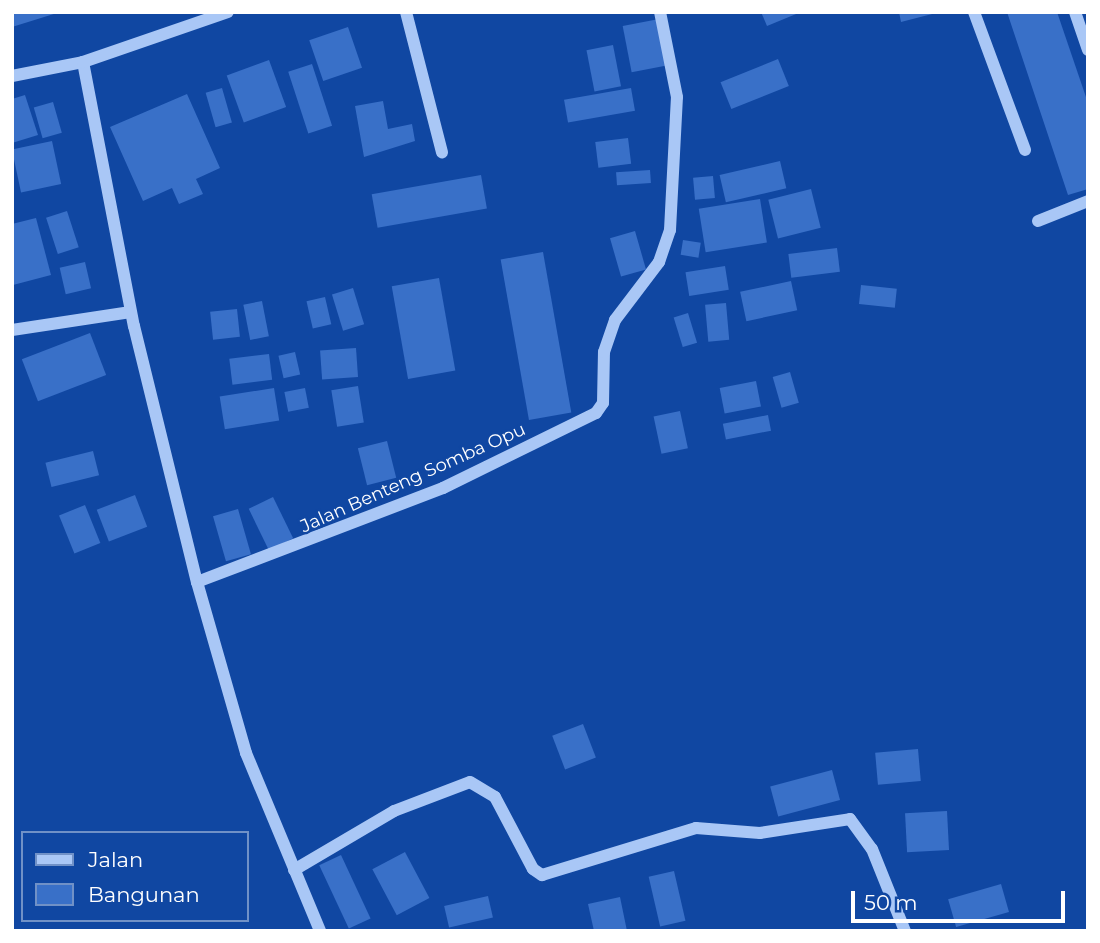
<!DOCTYPE html>
<html>
<head>
<meta charset="utf-8">
<style>
  body { margin:0 }
  #map { position:relative; width:1100px; height:943px; overflow:hidden; background:#1047a2; font-family:Montserrat,sans-serif }
  div>[style] { position:absolute }
  [style*='--x'] { left:calc(var(--x)*1px); top:calc(var(--y)*1px); width:calc(var(--w)*1px); rotate:calc(var(--a)*1deg) }
  .building>* { inset:0; background:#3970c8; transform-origin:0 0 }
  .minor>* { height:12px; margin:-6px; padding:0 6px; transform-origin:6px; border-radius:6px; background:#a9c7f6 }
  span { translate:-50% -50%; white-space:nowrap; text-align:center; line-height:1.15; -webkit-text-stroke:5px #1047a2; paint-order:stroke }
  .street-label { font-size:18px; color:#fff }
  .frame { position:absolute; inset:0; border:14px solid #fff; pointer-events:none }
  .legend { position:absolute; left:21px; top:831px; width:228px; height:91px; box-sizing:border-box; background:#1047a2; border:2px solid #7091c7; margin:0; padding:9px 12px; list-style:none; font-size:21px; color:#fff }
  .legend li { display:flex; align-items:center; gap:14px; height:35px }
  .legend b { width:35px; border:2px solid #7091c7 }
  .scale { position:absolute; left:851px; top:891px; width:214px; height:32px; box-sizing:border-box; border:4px solid #fff; border-top:0; padding-left:9px; font-size:21px; line-height:24px; white-space:nowrap; color:#fff; -webkit-text-stroke:5px #1047a2; paint-order:stroke }
</style>
</head>
<body>
<div id="map">
  <div class="building">
    <i style="clip-path:polygon(12px 12px,57px 12px,57px 13px,12px 27px)"></i>
    <i style="clip-path:polygon(761px 12px,801px 12px,767px 26px)"></i>
    <i style="clip-path:polygon(899px 12px,936px 12px,936px 13px,901px 22px)"></i>
    <i style="clip-path:polygon(1007px 12px,1057px 12px,1088px 103px,1088px 189px,1068px 195px)"></i>
    <i style="left:659px;top:19px;width:47px;height:37px;rotate:79deg"></i>
    <i style="left:348px;top:27px;width:43px;height:41px;rotate:71deg"></i>
    <i style="left:613px;top:45px;width:42px;height:27px;rotate:79deg"></i>
    <i style="left:778px;top:59px;width:29px;height:62px;rotate:68deg"></i>
    <i style="left:269px;top:60px;width:50px;height:45px;rotate:70deg"></i>
    <i style="left:312px;top:64px;width:65px;height:25px;rotate:72deg"></i>
    <i style="left:222px;top:88px;width:36px;height:17px;rotate:74deg"></i>
    <i style="left:631px;top:88px;width:23px;height:68px;rotate:80deg"></i>
    <i style="clip-path:polygon(187px 94px,220px 168px,196px 179px,203px 194px,179px 204px,172px 188px,143px 201px,110px 127px)"></i>
    <i style="clip-path:polygon(25px 95px,38px 135px,12px 143px,12px 99px)"></i>
    <i style="clip-path:polygon(383px 101px,388px 129px,412px 124px,415px 141px,364px 157px,355px 106px)"></i>
    <i style="left:53px;top:102px;width:32px;height:20px;rotate:74deg"></i>
    <i style="left:628px;top:138px;width:26px;height:33px;rotate:83deg"></i>
    <i style="left:52px;top:141px;width:44px;height:41px;rotate:78deg"></i>
    <i style="left:780px;top:161px;width:28px;height:62px;rotate:77deg"></i>
    <i style="left:650px;top:170px;width:13px;height:34px;rotate:86deg"></i>
    <i style="left:481px;top:175px;width:34px;height:111px;rotate:80deg"></i>
    <i style="left:713px;top:176px;width:22px;height:20px;rotate:85deg"></i>
    <i style="left:811px;top:189px;width:40px;height:44px;rotate:76deg"></i>
    <i style="left:760px;top:199px;width:44px;height:62px;rotate:81deg"></i>
    <i style="left:67px;top:211px;width:38px;height:22px;rotate:72deg"></i>
    <i style="clip-path:polygon(36px 218px,51px 275px,13px 285px,12px 224px)"></i>
    <i style="left:635px;top:231px;width:40px;height:26px;rotate:74deg"></i>
    <i style="left:683px;top:240px;width:18px;height:15px;rotate:9deg"></i>
    <i style="left:837px;top:248px;width:24px;height:49px;rotate:83deg"></i>
    <i style="left:543px;top:252px;width:163px;height:43px;rotate:80deg"></i>
    <i style="left:85px;top:262px;width:27px;height:26px;rotate:77deg"></i>
    <i style="left:725px;top:266px;width:24px;height:40px;rotate:81deg"></i>
    <i style="left:439px;top:278px;width:94px;height:48px;rotate:80deg"></i>
    <i style="left:791px;top:281px;width:30px;height:52px;rotate:78deg"></i>
    <i style="left:861px;top:285px;width:36px;height:19px;rotate:6deg"></i>
    <i style="left:353px;top:288px;width:38px;height:22px;rotate:73deg"></i>
    <i style="left:325px;top:297px;width:28px;height:19px;rotate:77deg"></i>
    <i style="left:262px;top:301px;width:36px;height:19px;rotate:79deg"></i>
    <i style="left:726px;top:303px;width:37px;height:21px;rotate:85deg"></i>
    <i style="left:237px;top:309px;width:28px;height:27px;rotate:84deg"></i>
    <i style="left:688px;top:313px;width:31px;height:15px;rotate:73deg"></i>
    <i style="left:90px;top:333px;width:45px;height:73px;rotate:69deg"></i>
    <i style="left:356px;top:348px;width:29px;height:36px;rotate:86deg"></i>
    <i style="left:295px;top:352px;width:23px;height:17px;rotate:77deg"></i>
    <i style="left:269px;top:354px;width:26px;height:40px;rotate:83deg"></i>
    <i style="left:790px;top:372px;width:32px;height:18px;rotate:74deg"></i>
    <i style="left:756px;top:381px;width:26px;height:37px;rotate:79deg"></i>
    <i style="left:358px;top:386px;width:37px;height:27px;rotate:81deg"></i>
    <i style="left:274px;top:388px;width:33px;height:55px;rotate:81deg"></i>
    <i style="left:305px;top:388px;width:20px;height:21px;rotate:79deg"></i>
    <i style="left:680px;top:411px;width:38px;height:27px;rotate:78deg"></i>
    <i style="left:768px;top:415px;width:16px;height:46px;rotate:79deg"></i>
    <i style="left:387px;top:441px;width:38px;height:30px;rotate:76deg"></i>
    <i style="left:93px;top:451px;width:25px;height:49px;rotate:76deg"></i>
    <i style="left:135px;top:495px;width:34px;height:41px;rotate:69deg"></i>
    <i style="left:273px;top:497px;width:46px;height:27px;rotate:64deg"></i>
    <i style="left:85px;top:505px;width:41px;height:28px;rotate:68deg"></i>
    <i style="left:238px;top:509px;width:47px;height:26px;rotate:74deg"></i>
    <i style="left:583px;top:724px;width:36px;height:33px;rotate:69deg"></i>
    <i style="left:918px;top:749px;width:32px;height:43px;rotate:85deg"></i>
    <i style="left:832px;top:770px;width:31px;height:64px;rotate:75deg"></i>
    <i style="left:947px;top:811px;width:39px;height:42px;rotate:87deg"></i>
    <i style="left:405px;top:852px;width:52px;height:37px;rotate:62deg"></i>
    <i style="left:341px;top:855px;width:70px;height:24px;rotate:65deg"></i>
    <i style="left:674px;top:871px;width:51px;height:26px;rotate:77deg"></i>
    <i style="left:1001px;top:884px;width:29px;height:55px;rotate:74deg"></i>
    <i style="left:488px;top:896px;width:22px;height:45px;rotate:77deg"></i>
    <i style="clip-path:polygon(620px 897px,627px 931px,594px 931px,588px 904px)"></i>
  </div>
  <div class="minor">
    <i style="--x:406;--y:12;--w:145;--a:75.6"></i>
    <i style="--x:974;--y:12;--w:147;--a:69.7"></i>
    <i style="--x:1075;--y:12;--w:40;--a:71.1"></i>
    <i style="--x:83;--y:62;--w:269;--a:79.1"></i>
    <i style="--x:134;--y:326;--w:264;--a:76.2"></i>
    <i style="--x:197;--y:582;--w:178;--a:74"></i>
    <i style="--x:246;--y:753;--w:193;--a:67.4"></i>
    <i style="--x:12;--y:76;--w:72;--a:-11.2"></i>
    <i style="--x:83;--y:62;--w:153;--a:-19"></i>
    <i style="--x:1038;--y:221;--w:54;--a:-21.8"></i>
    <i style="--x:12;--y:330;--w:120;--a:-8.6"></i>
    <i style="--x:197;--y:582;--w:263;--a:-20.9"></i>
    <i style="--x:443;--y:488;--w:170;--a:-26.1"></i>
    <i style="--x:596;--y:413;--w:12;--a:-55"></i>
    <i style="--x:603;--y:403;--w:51;--a:-88.9"></i>
    <i style="--x:604;--y:352;--w:34;--a:-71"></i>
    <i style="--x:615;--y:320;--w:73;--a:-52.8"></i>
    <i style="--x:659;--y:262;--w:34;--a:-71"></i>
    <i style="--x:670;--y:230;--w:133;--a:-87"></i>
    <i style="--x:677;--y:97;--w:87;--a:-101.3"></i>
    <i style="--x:294;--y:870;--w:116;--a:-30.5"></i>
    <i style="--x:394;--y:811;--w:81;--a:-20.9"></i>
    <i style="--x:470;--y:782;--w:29;--a:31"></i>
    <i style="--x:495;--y:797;--w:81;--a:62.2"></i>
    <i style="--x:533;--y:869;--w:11;--a:34"></i>
    <i style="--x:542;--y:875;--w:161;--a:-17"></i>
    <i style="--x:696;--y:828;--w:64;--a:4.5"></i>
    <i style="--x:760;--y:833;--w:91;--a:-8.8"></i>
    <i style="--x:850;--y:819;--w:37;--a:54"></i>
    <i style="--x:872;--y:849;--w:88;--a:68.1"></i>
  </div>
  <div class="street-label">
    <span style="left:413px;top:478px;rotate:-24deg">Jalan Benteng Somba Opu</span>
  </div>
  <div class="frame"></div>
  <ul class="legend">
  <li><b style="height:9px;background:#a9c7f6"></b>Jalan</li>
  <li><b style="height:19px;background:#3970c8"></b>Bangunan</li>
  </ul>
  <div class="scale">50 m</div>
</div>
</body>
</html>
